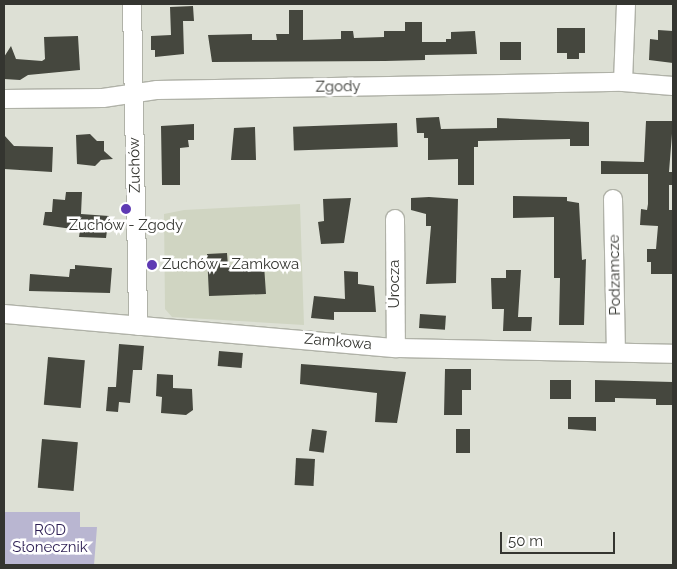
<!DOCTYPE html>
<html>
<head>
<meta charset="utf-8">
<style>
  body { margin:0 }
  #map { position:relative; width:677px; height:569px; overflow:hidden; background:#dde0d5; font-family:Raleway,sans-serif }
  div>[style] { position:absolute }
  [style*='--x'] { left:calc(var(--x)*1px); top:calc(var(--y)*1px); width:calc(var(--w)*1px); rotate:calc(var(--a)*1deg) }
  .built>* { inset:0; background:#d0d5c2 }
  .green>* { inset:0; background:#b9b6d1 }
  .building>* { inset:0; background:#45473e; transform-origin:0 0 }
  .roads { filter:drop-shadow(1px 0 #b0b2a8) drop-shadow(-1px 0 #b0b2a8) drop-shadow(0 1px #b0b2a8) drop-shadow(0 -1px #b0b2a8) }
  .street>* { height:18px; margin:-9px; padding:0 9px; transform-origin:9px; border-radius:9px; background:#fff }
  .dots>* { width:14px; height:14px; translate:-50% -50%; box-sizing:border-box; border:2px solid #fff; border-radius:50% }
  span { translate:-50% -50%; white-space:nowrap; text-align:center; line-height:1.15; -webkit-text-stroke:5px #fff; paint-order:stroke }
  .street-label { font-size:15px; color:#343530 }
  .poi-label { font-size:15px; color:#343530 }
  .left { translate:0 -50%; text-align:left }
  .park-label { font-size:15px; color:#2c1e53 }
  .frame { position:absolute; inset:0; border:5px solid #343530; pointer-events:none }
  .scale { position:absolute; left:500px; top:532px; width:115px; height:22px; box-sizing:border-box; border:2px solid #343530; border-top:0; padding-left:6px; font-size:15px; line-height:18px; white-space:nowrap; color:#343530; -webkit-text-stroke:4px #fff; paint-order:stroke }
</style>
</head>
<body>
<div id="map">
  <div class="built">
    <i style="clip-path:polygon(300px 204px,304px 325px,172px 317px,165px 309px,164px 214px,184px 210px)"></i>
  </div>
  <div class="green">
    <i style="clip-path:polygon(4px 512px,80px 512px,80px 527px,97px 527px,94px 565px,4px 565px)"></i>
  </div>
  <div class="building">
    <i style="clip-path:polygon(193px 6px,194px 21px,183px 21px,184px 54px,155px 57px,155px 50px,151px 50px,151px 36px,171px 35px,170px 7px)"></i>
    <i style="clip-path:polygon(289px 10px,303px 10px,303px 40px,341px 39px,341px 31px,353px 31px,354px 38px,384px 37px,384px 31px,405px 31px,405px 22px,422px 22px,422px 42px,446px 42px,446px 39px,451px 39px,451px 32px,475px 31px,477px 54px,425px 55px,425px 60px,385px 61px,212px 62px,208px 35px,252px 34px,252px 40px,277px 40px,276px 34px,289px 34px)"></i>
    <i style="clip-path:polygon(557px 28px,585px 28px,585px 53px,579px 53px,579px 59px,567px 59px,567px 53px,557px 53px)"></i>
    <i style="clip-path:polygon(658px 30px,673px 31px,673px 63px,649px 60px,650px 39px,658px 40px)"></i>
    <i style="clip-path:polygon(78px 36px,80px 70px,28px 75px,20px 80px,4px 79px,4px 57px,11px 46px,16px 59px,42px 61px,45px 59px,44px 37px)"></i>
    <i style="left:521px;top:42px;width:18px;height:21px;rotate:90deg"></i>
    <i style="clip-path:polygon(439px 117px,441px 129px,497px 128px,497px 118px,589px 122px,589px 146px,570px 146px,570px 139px,478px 141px,478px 147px,474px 147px,474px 185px,458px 185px,458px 159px,428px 160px,428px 138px,424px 138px,424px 133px,417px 133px,416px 118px)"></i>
    <i style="clip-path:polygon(646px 121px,673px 121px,669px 172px,673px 172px,673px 185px,669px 185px,669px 210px,673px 210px,673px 274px,651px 274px,651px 262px,647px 262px,647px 249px,656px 249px,658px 226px,640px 225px,641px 209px,647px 210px,648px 204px,648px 174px,601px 174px,601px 161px,644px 162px)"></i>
    <i style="left:397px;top:123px;width:24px;height:104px;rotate:88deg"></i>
    <i style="clip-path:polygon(194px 124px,194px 140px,188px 140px,189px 147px,180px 148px,180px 185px,162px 185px,161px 126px)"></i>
    <i style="clip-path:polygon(255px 127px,256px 160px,231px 160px,234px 128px)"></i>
    <i style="clip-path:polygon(90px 134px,97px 141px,104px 141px,104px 151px,113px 159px,101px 160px,95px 166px,77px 164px,76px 135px)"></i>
    <i style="clip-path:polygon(4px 135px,14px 146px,53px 147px,52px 172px,4px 169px)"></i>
    <i style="clip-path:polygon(66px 192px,82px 192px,81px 214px,109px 216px,106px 238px,79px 237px,80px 230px,43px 225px,45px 212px,52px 212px,53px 199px,65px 200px)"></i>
    <i style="clip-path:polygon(513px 196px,567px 197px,567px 201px,579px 203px,582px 260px,586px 259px,584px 325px,559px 325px,560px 278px,554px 278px,554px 217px,513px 218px)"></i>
    <i style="clip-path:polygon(429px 197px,458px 199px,456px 283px,426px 284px,431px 226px,426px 226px,426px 214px,411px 210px,411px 198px)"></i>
    <i style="clip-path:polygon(351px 198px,344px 243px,321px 244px,318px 222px,324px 221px,323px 199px)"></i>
    <i style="clip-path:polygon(227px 253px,228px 266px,264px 265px,266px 294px,209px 296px,207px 254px)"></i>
    <i style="clip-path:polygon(75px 265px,112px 268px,110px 293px,29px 291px,30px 274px,69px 277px,70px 269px,75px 269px)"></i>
    <i style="clip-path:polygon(506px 270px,521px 270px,518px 317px,532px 317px,531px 331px,503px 331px,504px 309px,492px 309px,491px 278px,506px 278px)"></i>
    <i style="clip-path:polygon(344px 271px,358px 272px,358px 284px,374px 286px,376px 312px,334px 312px,334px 320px,311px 318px,314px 296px,345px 299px)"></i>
    <i style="left:420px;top:314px;width:26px;height:14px;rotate:4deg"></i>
    <i style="clip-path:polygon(119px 344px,144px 346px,142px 370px,133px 370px,130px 403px,119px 402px,118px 412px,106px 411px,108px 387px,116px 387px)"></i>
    <i style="left:219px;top:351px;width:24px;height:15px;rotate:5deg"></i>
    <i style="left:48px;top:357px;width:37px;height:48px;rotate:5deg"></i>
    <i style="clip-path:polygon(301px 364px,406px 372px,397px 423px,375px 422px,377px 393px,300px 384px)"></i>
    <i style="clip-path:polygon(445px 369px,471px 369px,471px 390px,462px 390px,462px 415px,444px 415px)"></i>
    <i style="clip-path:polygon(157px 374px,173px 375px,173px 388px,192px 389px,193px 410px,186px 415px,161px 413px,162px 397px,156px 396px)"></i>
    <i style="left:550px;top:380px;width:21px;height:19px"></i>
    <i style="clip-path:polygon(595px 380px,673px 382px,673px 405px,656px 405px,656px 399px,615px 398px,615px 402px,595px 402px)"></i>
    <i style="clip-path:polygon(568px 417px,596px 417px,596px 431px,568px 429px)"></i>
    <i style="left:312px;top:429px;width:15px;height:22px;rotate:8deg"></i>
    <i style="left:456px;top:429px;width:14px;height:24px"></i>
    <i style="left:42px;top:439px;width:36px;height:49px;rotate:5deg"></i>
    <i style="left:296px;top:458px;width:19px;height:27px;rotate:3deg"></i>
  </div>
  <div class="roads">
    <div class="street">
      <i style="--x:132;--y:4;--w:322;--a:88.9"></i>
      <i style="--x:623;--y:82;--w:78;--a:-87.8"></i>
      <i style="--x:4;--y:99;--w:99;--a:-0.6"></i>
      <i style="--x:103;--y:98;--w:55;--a:-8.4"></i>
      <i style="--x:157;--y:90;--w:466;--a:-1"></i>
      <i style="--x:623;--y:82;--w:50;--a:4.6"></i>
      <i style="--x:613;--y:199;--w:153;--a:88.9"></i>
      <i style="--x:395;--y:219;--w:129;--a:89.6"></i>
      <i style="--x:4;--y:314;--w:393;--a:5"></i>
      <i style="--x:396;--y:348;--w:277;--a:1.2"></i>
    </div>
  </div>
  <div class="dots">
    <i style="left:126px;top:209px;background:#5e3ab3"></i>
    <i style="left:152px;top:265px;background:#5e3ab3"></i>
  </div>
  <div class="street-label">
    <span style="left:338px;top:87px;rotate:-1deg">Zgody</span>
    <span style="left:135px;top:165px;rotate:-91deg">Zuchów</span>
    <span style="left:615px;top:275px;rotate:-91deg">Podzamcze</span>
    <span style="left:395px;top:284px;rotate:-90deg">Urocza</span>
    <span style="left:338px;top:342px;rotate:5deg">Zamkowa</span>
  </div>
  <div class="poi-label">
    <span style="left:126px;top:226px">Zuchów - Zgody</span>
    <span class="left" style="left:162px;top:265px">Zuchów - Zamkowa</span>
  </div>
  <div class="park-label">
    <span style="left:50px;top:539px">ROD<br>Słonecznik</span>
  </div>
  <div class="frame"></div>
  <div class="scale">50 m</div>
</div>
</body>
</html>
